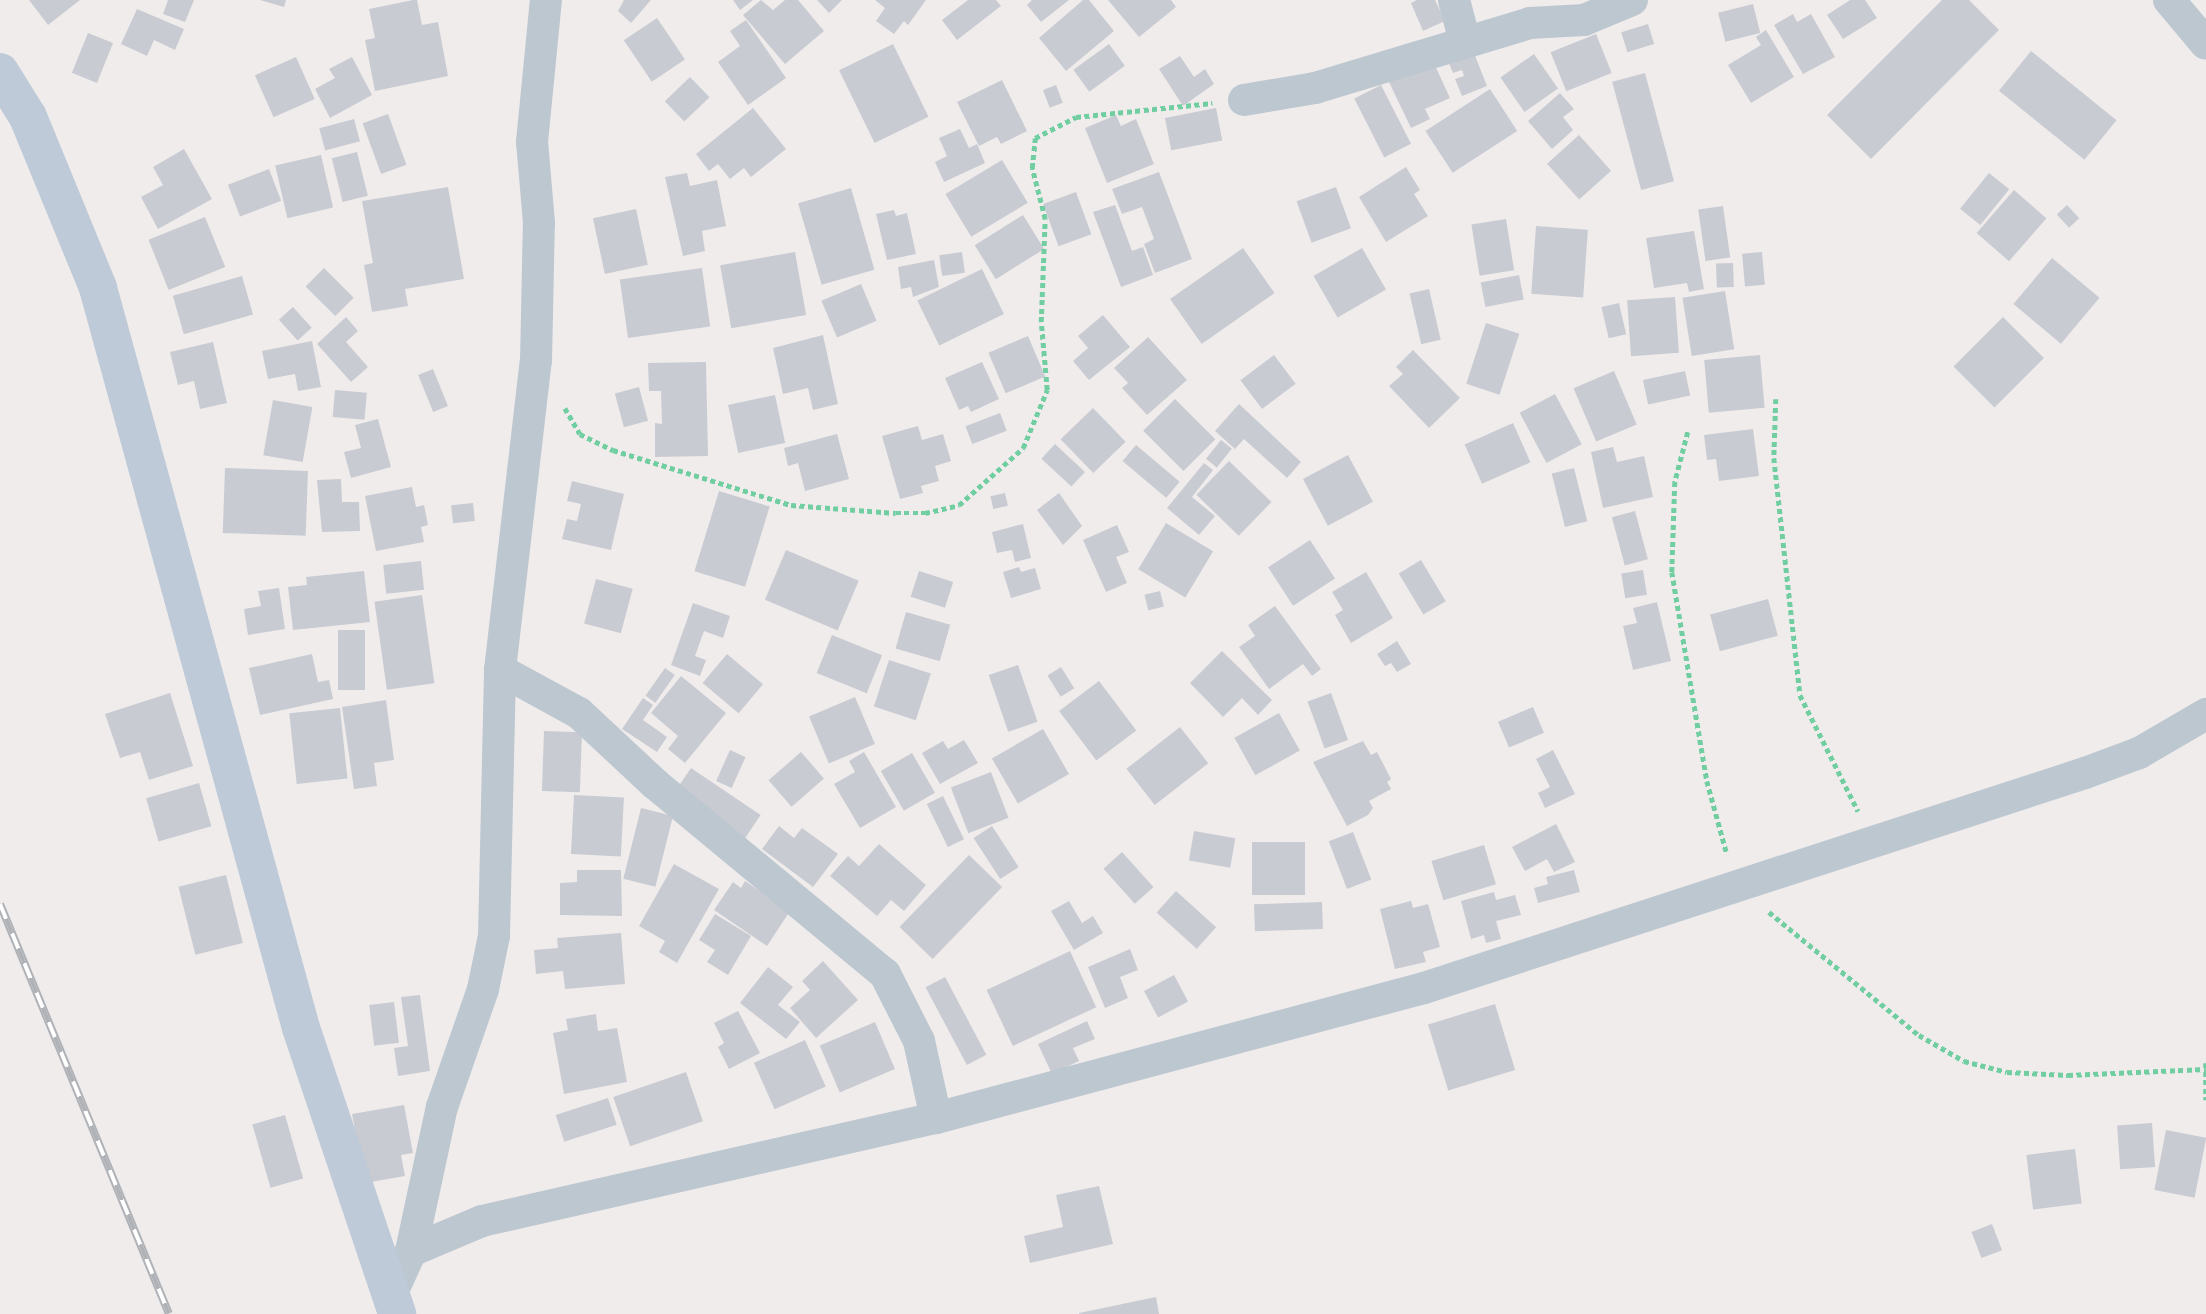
<!DOCTYPE html>
<html>
<head>
<meta charset="utf-8">
<style>
  body { margin:0 }
  #map { position:relative; width:2206px; height:1314px; overflow:hidden; background:#f0ecec; font-family:Signika,sans-serif }
  div>[style] { position:absolute }
  [style*='--x'] { left:calc(var(--x)*1px); top:calc(var(--y)*1px); width:calc(var(--w)*1px); rotate:calc(var(--a)*1deg) }
  .building>* { inset:0; background:#c9cbd2; transform-origin:0 0 }
  .path>* { height:4.5px; margin-top:-2.25px; transform-origin:0; background:repeating-linear-gradient(90deg,#70cea1 0 5px,transparent 0 8.5px) }
  .street>* { height:32px; margin:-16px; padding:0 16px; transform-origin:16px; border-radius:16px; background:#bdc7d0 }
  .secondary>* { height:38px; margin:-19px; padding:0 19px; transform-origin:19px; border-radius:19px; background:#becad7 }
  .rail>* { height:8px; margin-top:-4px; transform-origin:0; background:repeating-linear-gradient(90deg,#fff 0 16px,#afb2b7 0 32px); box-sizing:border-box; border-block:2px solid #afb2b7 }
  span { translate:-50% -50%; white-space:nowrap; text-align:center; line-height:1.15; -webkit-text-stroke:6px #fff; paint-order:stroke }
</style>
</head>
<body>
<div id="map">
  <div class="building">
    <i style="clip-path:polygon(29px 0,80px 0,48px 25px)"></i>
    <i style="clip-path:polygon(168px 0,194px 0,185px 22px,163px 14px)"></i>
    <i style="clip-path:polygon(260px 0,286px 0,284px 7px)"></i>
    <i style="clip-path:polygon(413px 0,417px 0,422px 25px,438px 22px,448px 76px,375px 91px,365px 40px,375px 38px,369px 9px)"></i>
    <i style="clip-path:polygon(624px 0,651px 0,631px 23px,618px 11px)"></i>
    <i style="clip-path:polygon(733px 0,753px 0,740px 10px)"></i>
    <i style="clip-path:polygon(761px 0,773px 10px,785px 0,798px 0,824px 31px,785px 64px,743px 15px)"></i>
    <i style="clip-path:polygon(817px 0,842px 0,829px 13px)"></i>
    <i style="clip-path:polygon(875px 0,926px 0,908px 25px,904px 21px,894px 34px,876px 21px,885px 8px)"></i>
    <i style="clip-path:polygon(968px 0,996px 0,1001px 6px,957px 40px,942px 20px)"></i>
    <i style="clip-path:polygon(1032px 0,1069px 0,1041px 22px,1027px 5px)"></i>
    <i style="clip-path:polygon(1083px 0,1089px 0,1114px 31px,1066px 71px,1039px 38px)"></i>
    <i style="clip-path:polygon(1108px 0,1171px 0,1176px 7px,1139px 37px)"></i>
    <i style="clip-path:polygon(1417px 0,1435px 0,1445px 21px,1423px 31px,1411px 3px)"></i>
    <i style="clip-path:polygon(1850px 0,1865px 0,1877px 18px,1843px 39px,1827px 15px)"></i>
    <i style="clip-path:polygon(1942px 0,1969px 0,1999px 30px,1871px 159px,1827px 115px)"></i>
    <i style="left:1753px;top:4px;width:30px;height:36px;rotate:76deg"></i>
    <i style="clip-path:polygon(137px 9px,184px 29px,175px 50px,154px 40px,147px 56px,121px 44px)"></i>
    <i style="clip-path:polygon(1793px 14px,1797px 22px,1811px 14px,1835px 57px,1803px 74px,1774px 25px)"></i>
    <i style="left:657px;top:18px;width:50px;height:40px;rotate:56deg"></i>
    <i style="clip-path:polygon(746px 20px,786px 78px,748px 105px,718px 62px,740px 46px,730px 31px)"></i>
    <i style="left:1648px;top:24px;width:21px;height:28px;rotate:73deg"></i>
    <i style="clip-path:polygon(1766px 30px,1794px 77px,1751px 103px,1728px 65px,1761px 45px,1756px 37px)"></i>
    <i style="left:88px;top:33px;width:27px;height:43px;rotate:22deg"></i>
    <i style="left:1596px;top:34px;width:42px;height:49px;rotate:68deg"></i>
    <i style="left:893px;top:44px;width:81px;height:60px;rotate:64deg"></i>
    <i style="left:1109px;top:44px;width:27px;height:44px;rotate:54deg"></i>
    <i style="clip-path:polygon(1472px 48px,1487px 86px,1462px 96px,1455px 79px,1464px 76px,1462px 70px,1453px 73px,1447px 58px)"></i>
    <i style="left:2031px;top:51px;width:110px;height:51px;rotate:39deg"></i>
    <i style="left:1534px;top:54px;width:42px;height:41px;rotate:55deg"></i>
    <i style="clip-path:polygon(1180px 56px,1194px 77px,1205px 69px,1214px 84px,1183px 106px,1159px 69px)"></i>
    <i style="left:296px;top:57px;width:46px;height:45px;rotate:66deg"></i>
    <i style="clip-path:polygon(352px 57px,372px 95px,330px 118px,315px 89px,335px 78px,329px 69px)"></i>
    <i style="clip-path:polygon(1432px 59px,1450px 98px,1425px 109px,1430px 119px,1411px 128px,1388px 80px)"></i>
    <i style="left:1645px;top:73px;width:112px;height:34px;rotate:75deg"></i>
    <i style="left:690px;top:77px;width:28px;height:35px;rotate:46deg"></i>
    <i style="clip-path:polygon(1002px 80px,1027px 131px,1001px 144px,997px 137px,979px 146px,957px 102px)"></i>
    <i style="left:1056px;top:85px;width:19px;height:14px;rotate:69deg"></i>
    <i style="left:1381px;top:85px;width:66px;height:30px;rotate:63deg"></i>
    <i style="left:1490px;top:89px;width:50px;height:77px;rotate:57deg"></i>
    <i style="clip-path:polygon(1560px 93px,1574px 109px,1563px 117px,1573px 130px,1552px 149px,1528px 121px)"></i>
    <i style="clip-path:polygon(753px 108px,786px 149px,751px 177px,744px 168px,730px 179px,718px 164px,709px 171px,696px 154px)"></i>
    <i style="left:1216px;top:108px;width:33px;height:52px;rotate:79deg"></i>
    <i style="left:388px;top:114px;width:54px;height:27px;rotate:70deg"></i>
    <i style="clip-path:polygon(1116px 115px,1121px 126px,1136px 119px,1154px 164px,1107px 183px,1085px 128px)"></i>
    <i style="left:354px;top:119px;width:23px;height:36px;rotate:75deg"></i>
    <i style="clip-path:polygon(960px 129px,969px 148px,977px 144px,985px 163px,944px 182px,935px 162px,947px 156px,939px 138px)"></i>
    <i style="left:1579px;top:135px;width:48px;height:43px;rotate:48deg"></i>
    <i style="clip-path:polygon(184px 149px,212px 199px,158px 229px,141px 197px,163px 185px,153px 167px)"></i>
    <i style="left:357px;top:152px;width:45px;height:26px;rotate:76deg"></i>
    <i style="left:321px;top:155px;width:54px;height:47px;rotate:77deg"></i>
    <i style="left:1002px;top:160px;width:50px;height:66px;rotate:59deg"></i>
    <i style="clip-path:polygon(1406px 167px,1420px 190px,1414px 194px,1428px 216px,1386px 242px,1359px 197px)"></i>
    <i style="left:269px;top:169px;width:34px;height:44px;rotate:69deg"></i>
    <i style="clip-path:polygon(1159px 172px,1192px 259px,1155px 273px,1144px 244px,1154px 239px,1142px 207px,1122px 214px,1112px 189px)"></i>
    <i style="clip-path:polygon(687px 173px,690px 186px,717px 180px,726px 226px,702px 231px,705px 251px,683px 256px,665px 177px)"></i>
    <i style="left:1989px;top:173px;width:26px;height:46px;rotate:39deg"></i>
    <i style="clip-path:polygon(448px 187px,464px 279px,405px 289px,408px 306px,372px 312px,364px 265px,373px 263px,362px 201px)"></i>
    <i style="left:1336px;top:187px;width:44px;height:42px;rotate:70deg"></i>
    <i style="left:851px;top:188px;width:85px;height:55px;rotate:74deg"></i>
    <i style="left:2014px;top:190px;width:43px;height:57px;rotate:41deg"></i>
    <i style="left:1076px;top:192px;width:45px;height:35px;rotate:70deg"></i>
    <i style="clip-path:polygon(1115px 205px,1132px 251px,1143px 247px,1153px 275px,1121px 287px,1093px 212px)"></i>
    <i style="left:2067px;top:205px;width:18px;height:14px;rotate:47deg"></i>
    <i style="left:1723px;top:206px;width:52px;height:25px;rotate:82deg"></i>
    <i style="left:636px;top:209px;width:57px;height:44px;rotate:78deg"></i>
    <i style="clip-path:polygon(894px 210px,896px 216px,907px 213px,916px 254px,887px 260px,876px 214px)"></i>
    <i style="left:1023px;top:215px;width:40px;height:57px;rotate:58deg"></i>
    <i style="left:205px;top:217px;width:54px;height:61px;rotate:68deg"></i>
    <i style="left:1506px;top:219px;width:52px;height:35px;rotate:81deg"></i>
    <i style="left:1536px;top:226px;width:52px;height:68px;rotate:4deg"></i>
    <i style="clip-path:polygon(1694px 231px,1704px 289px,1689px 292px,1687px 283px,1654px 288px,1646px 238px)"></i>
    <i style="left:1243px;top:248px;width:55px;height:89px;rotate:55deg"></i>
    <i style="left:1362px;top:248px;width:48px;height:56px;rotate:60deg"></i>
    <i style="left:795px;top:252px;width:64px;height:76px;rotate:80deg"></i>
    <i style="left:962px;top:252px;width:21px;height:23px;rotate:82deg"></i>
    <i style="left:1762px;top:252px;width:33px;height:20px;rotate:85deg"></i>
    <i style="left:2052px;top:258px;width:62px;height:60px;rotate:40deg"></i>
    <i style="clip-path:polygon(934px 260px,939px 287px,913px 297px,911px 287px,901px 289px,898px 267px)"></i>
    <i style="left:1733px;top:263px;width:24px;height:17px;rotate:88deg"></i>
    <i style="left:324px;top:268px;width:42px;height:26px;rotate:45deg"></i>
    <i style="left:702px;top:268px;width:59px;height:83px;rotate:82deg"></i>
    <i style="left:982px;top:269px;width:50px;height:72px;rotate:64deg"></i>
    <i style="left:1519px;top:275px;width:25px;height:39px;rotate:79deg"></i>
    <i style="left:242px;top:276px;width:40px;height:72px;rotate:74deg"></i>
    <i style="left:861px;top:284px;width:40px;height:43px;rotate:67deg"></i>
    <i style="left:1429px;top:289px;width:52px;height:20px;rotate:77deg"></i>
    <i style="left:1725px;top:291px;width:59px;height:43px;rotate:81deg"></i>
    <i style="left:1675px;top:297px;width:56px;height:48px;rotate:86deg"></i>
    <i style="left:1619px;top:303px;width:32px;height:18px;rotate:77deg"></i>
    <i style="left:293px;top:307px;width:28px;height:19px;rotate:48deg"></i>
    <i style="clip-path:polygon(1103px 315px,1130px 347px,1089px 380px,1073px 361px,1088px 348px,1078px 336px)"></i>
    <i style="clip-path:polygon(346px 317px,358px 331px,346px 342px,368px 367px,351px 382px,317px 344px)"></i>
    <i style="left:2003px;top:317px;width:58px;height:70px;rotate:45deg"></i>
    <i style="left:1486px;top:323px;width:35px;height:64px;rotate:18deg"></i>
    <i style="clip-path:polygon(823px 335px,838px 404px,813px 410px,808px 388px,783px 394px,773px 348px)"></i>
    <i style="left:1028px;top:336px;width:44px;height:43px;rotate:67deg"></i>
    <i style="clip-path:polygon(1148px 337px,1187px 380px,1147px 415px,1122px 388px,1128px 383px,1114px 368px)"></i>
    <i style="clip-path:polygon(312px 341px,321px 387px,298px 391px,295px 374px,268px 379px,262px 351px)"></i>
    <i style="clip-path:polygon(213px 342px,227px 403px,200px 409px,194px 381px,178px 385px,170px 352px)"></i>
    <i style="clip-path:polygon(1413px 350px,1460px 398px,1429px 428px,1389px 386px,1403px 374px,1396px 367px)"></i>
    <i style="left:1274px;top:355px;width:36px;height:42px;rotate:53deg"></i>
    <i style="left:1760px;top:355px;width:53px;height:56px;rotate:85deg"></i>
    <i style="clip-path:polygon(706px 362px,708px 456px,655px 457px,655px 423px,662px 424px,661px 391px,649px 391px,648px 363px)"></i>
    <i style="clip-path:polygon(982px 362px,999px 399px,971px 412px,968px 406px,959px 410px,945px 378px)"></i>
    <i style="left:433px;top:369px;width:40px;height:16px;rotate:68deg"></i>
    <i style="left:1614px;top:371px;width:58px;height:44px;rotate:67deg"></i>
    <i style="left:1685px;top:371px;width:25px;height:43px;rotate:78deg"></i>
    <i style="left:639px;top:387px;width:35px;height:25px;rotate:75deg"></i>
    <i style="left:335px;top:390px;width:32px;height:27px;rotate:5deg"></i>
    <i style="left:1555px;top:394px;width:57px;height:40px;rotate:62deg"></i>
    <i style="left:775px;top:395px;width:49px;height:48px;rotate:78deg"></i>
    <i style="left:1175px;top:399px;width:57px;height:45px;rotate:45deg"></i>
    <i style="left:273px;top:400px;width:40px;height:56px;rotate:10deg"></i>
    <i style="clip-path:polygon(1239px 404px,1301px 462px,1287px 478px,1244px 439px,1235px 449px,1215px 431px)"></i>
    <i style="left:1093px;top:408px;width:47px;height:45px;rotate:46deg"></i>
    <i style="left:1000px;top:413px;width:19px;height:37px;rotate:69deg"></i>
    <i style="clip-path:polygon(378px 419px,391px 467px,351px 478px,344px 452px,361px 448px,355px 425px)"></i>
    <i style="left:1513px;top:423px;width:43px;height:53px;rotate:66deg"></i>
    <i style="clip-path:polygon(918px 426px,922px 440px,943px 434px,951px 461px,935px 466px,939px 481px,921px 486px,923px 493px,900px 499px,882px 436px)"></i>
    <i style="clip-path:polygon(1753px 429px,1759px 476px,1719px 481px,1716px 459px,1707px 460px,1704px 435px)"></i>
    <i style="clip-path:polygon(837px 434px,849px 479px,805px 491px,798px 463px,788px 466px,784px 448px)"></i>
    <i style="left:1221px;top:440px;width:14px;height:24px;rotate:39deg"></i>
    <i style="left:1055px;top:444px;width:41px;height:20px;rotate:43deg"></i>
    <i style="left:1136px;top:445px;width:57px;height:21px;rotate:40deg"></i>
    <i style="clip-path:polygon(1613px 447px,1617px 462px,1644px 456px,1653px 497px,1603px 508px,1591px 452px)"></i>
    <i style="left:1348px;top:455px;width:53px;height:51px;rotate:62deg"></i>
    <i style="left:1229px;top:461px;width:59px;height:47px;rotate:44deg"></i>
    <i style="clip-path:polygon(1204px 463px,1213px 470px,1192px 497px,1215px 516px,1199px 535px,1167px 508px)"></i>
    <i style="left:225px;top:468px;width:83px;height:65px;rotate:2deg"></i>
    <i style="left:1574px;top:468px;width:55px;height:23px;rotate:76deg"></i>
    <i style="clip-path:polygon(341px 479px,342px 502px,359px 502px,360px 531px,322px 532px,317px 480px)"></i>
    <i style="clip-path:polygon(572px 481px,624px 494px,611px 550px,562px 539px,567px 519px,577px 521px,581px 504px,567px 501px)"></i>
    <i style="clip-path:polygon(412px 487px,416px 507px,424px 505px,428px 525px,421px 527px,424px 542px,376px 551px,365px 496px)"></i>
    <i style="left:719px;top:491px;width:53px;height:84px;rotate:17deg"></i>
    <i style="left:1005px;top:493px;width:13px;height:15px;rotate:77deg"></i>
    <i style="clip-path:polygon(1059px 493px,1082px 526px,1063px 545px,1037px 510px)"></i>
    <i style="left:473px;top:503px;width:18px;height:22px;rotate:84deg"></i>
    <i style="left:1635px;top:511px;width:50px;height:24px;rotate:75deg"></i>
    <i style="left:1166px;top:523px;width:55px;height:54px;rotate:31deg"></i>
    <i style="clip-path:polygon(1023px 524px,1031px 558px,1015px 562px,1012px 550px,997px 553px,992px 532px)"></i>
    <i style="clip-path:polygon(1117px 525px,1129px 552px,1116px 557px,1127px 583px,1106px 592px,1083px 540px)"></i>
    <i style="left:1310px;top:540px;width:46px;height:50px;rotate:57deg"></i>
    <i style="left:786px;top:550px;width:79px;height:54px;rotate:23deg"></i>
    <i style="left:1421px;top:560px;width:48px;height:26px;rotate:59deg"></i>
    <i style="left:421px;top:561px;width:29px;height:38px;rotate:84deg"></i>
    <i style="clip-path:polygon(1019px 567px,1021px 572px,1035px 568px,1041px 589px,1011px 598px,1003px 572px)"></i>
    <i style="left:1643px;top:570px;width:25px;height:22px;rotate:81deg"></i>
    <i style="clip-path:polygon(364px 571px,370px 622px,293px 630px,288px 587px,307px 585px,306px 577px)"></i>
    <i style="left:919px;top:571px;width:36px;height:27px;rotate:18deg"></i>
    <i style="clip-path:polygon(1366px 572px,1393px 618px,1351px 643px,1335px 615px,1343px 610px,1332px 592px)"></i>
    <i style="left:596px;top:579px;width:38px;height:46px;rotate:15deg"></i>
    <i style="clip-path:polygon(279px 588px,285px 629px,248px 635px,244px 609px,261px 606px,258px 591px)"></i>
    <i style="left:1160px;top:591px;width:16px;height:16px;rotate:76deg"></i>
    <i style="left:422px;top:595px;width:89px;height:48px;rotate:82deg"></i>
    <i style="left:1768px;top:599px;width:38px;height:60px;rotate:75deg"></i>
    <i style="clip-path:polygon(1657px 602px,1671px 661px,1633px 670px,1623px 626px,1637px 623px,1633px 608px)"></i>
    <i style="clip-path:polygon(693px 603px,730px 616px,723px 638px,704px 631px,695px 656px,706px 660px,700px 676px,671px 665px)"></i>
    <i style="clip-path:polygon(1275px 606px,1321px 669px,1312px 676px,1303px 664px,1269px 689px,1239px 647px,1255px 636px,1248px 625px)"></i>
    <i style="left:906px;top:612px;width:46px;height:38px;rotate:16deg"></i>
    <i style="left:338px;top:630px;width:27px;height:60px"></i>
    <i style="left:832px;top:635px;width:54px;height:41px;rotate:22deg"></i>
    <i style="clip-path:polygon(1397px 641px,1411px 664px,1397px 672px,1391px 663px,1385px 666px,1377px 654px)"></i>
    <i style="clip-path:polygon(1222px 651px,1272px 700px,1258px 715px,1242px 698px,1223px 717px,1190px 683px)"></i>
    <i style="clip-path:polygon(312px 654px,318px 682px,329px 680px,333px 699px,260px 715px,249px 668px)"></i>
    <i style="left:727px;top:654px;width:47px;height:38px;rotate:40deg"></i>
    <i style="left:889px;top:660px;width:44px;height:49px;rotate:18deg"></i>
    <i style="left:1018px;top:665px;width:60px;height:31px;rotate:71deg"></i>
    <i style="left:1061px;top:667px;width:25px;height:16px;rotate:58deg"></i>
    <i style="left:665px;top:668px;width:12px;height:34px;rotate:35deg"></i>
    <i style="clip-path:polygon(681px 676px,726px 713px,685px 763px,668px 749px,678px 736px,651px 713px)"></i>
    <i style="left:1099px;top:681px;width:62px;height:50px;rotate:53deg"></i>
    <i style="clip-path:polygon(170px 693px,193px 766px,149px 780px,140px 752px,120px 758px,105px 714px)"></i>
    <i style="left:1331px;top:693px;width:50px;height:25px;rotate:70deg"></i>
    <i style="left:855px;top:697px;width:51px;height:50px;rotate:67deg"></i>
    <i style="clip-path:polygon(643px 698px,653px 705px,643px 720px,667px 737px,657px 752px,622px 729px)"></i>
    <i style="clip-path:polygon(386px 700px,394px 760px,374px 763px,377px 786px,354px 789px,342px 707px)"></i>
    <i style="left:1533px;top:707px;width:28px;height:38px;rotate:67deg"></i>
    <i style="left:340px;top:708px;width:71px;height:51px;rotate:84deg"></i>
    <i style="left:1279px;top:713px;width:43px;height:51px;rotate:61deg"></i>
    <i style="left:1180px;top:727px;width:46px;height:68px;rotate:52deg"></i>
    <i style="left:1043px;top:729px;width:52px;height:59px;rotate:60deg"></i>
    <i style="left:544px;top:731px;width:38px;height:60px;rotate:2deg"></i>
    <i style="clip-path:polygon(964px 740px,978px 763px,940px 784px,922px 753px,943px 741px,948px 749px)"></i>
    <i style="clip-path:polygon(1363px 741px,1371px 755px,1377px 752px,1391px 779px,1387px 782px,1391px 789px,1369px 801px,1373px 808px,1368px 815px,1347px 826px,1313px 762px)"></i>
    <i style="left:730px;top:750px;width:17px;height:34px;rotate:24deg"></i>
    <i style="clip-path:polygon(1553px 750px,1575px 794px,1545px 808px,1538px 793px,1550px 787px,1536px 759px)"></i>
    <i style="left:801px;top:752px;width:35px;height:43px;rotate:49deg"></i>
    <i style="clip-path:polygon(864px 752px,896px 807px,860px 828px,834px 784px,855px 772px,849px 761px)"></i>
    <i style="left:912px;top:753px;width:46px;height:36px;rotate:60deg"></i>
    <i style="left:691px;top:768px;width:84px;height:31px;rotate:34deg"></i>
    <i style="left:991px;top:772px;width:49px;height:43px;rotate:69deg"></i>
    <i style="left:199px;top:783px;width:45px;height:55px;rotate:74deg"></i>
    <i style="left:574px;top:795px;width:50px;height:59px;rotate:3deg"></i>
    <i style="left:943px;top:796px;width:48px;height:18px;rotate:64deg"></i>
    <i style="left:641px;top:808px;width:33px;height:73px;rotate:14deg"></i>
    <i style="clip-path:polygon(1556px 824px,1575px 862px,1554px 872px,1547px 859px,1525px 871px,1512px 847px)"></i>
    <i style="clip-path:polygon(779px 826px,794px 838px,802px 828px,838px 854px,813px 887px,762px 849px)"></i>
    <i style="left:992px;top:826px;width:49px;height:22px;rotate:57deg"></i>
    <i style="left:1194px;top:831px;width:42px;height:30px;rotate:10deg"></i>
    <i style="left:1353px;top:832px;width:51px;height:26px;rotate:69deg"></i>
    <i style="left:1252px;top:842px;width:53px;height:53px"></i>
    <i style="clip-path:polygon(879px 844px,926px 885px,904px 911px,891px 900px,877px 916px,830px 876px,848px 856px,859px 866px)"></i>
    <i style="left:1484px;top:845px;width:41px;height:55px;rotate:73deg"></i>
    <i style="left:1122px;top:852px;width:47px;height:25px;rotate:48deg"></i>
    <i style="left:969px;top:855px;width:46px;height:100px;rotate:44deg"></i>
    <i style="clip-path:polygon(674px 864px,719px 889px,677px 963px,659px 952px,665px 941px,639px 926px)"></i>
    <i style="clip-path:polygon(577px 870px,621px 870px,622px 916px,560px 915px,560px 883px,577px 882px)"></i>
    <i style="clip-path:polygon(1574px 870px,1580px 892px,1538px 903px,1534px 888px,1548px 884px,1546px 877px)"></i>
    <i style="left:226px;top:875px;width:70px;height:49px;rotate:76deg"></i>
    <i style="clip-path:polygon(745px 881px,790px 911px,767px 946px,714px 910px,733px 882px,741px 888px)"></i>
    <i style="left:1176px;top:891px;width:54px;height:29px;rotate:42deg"></i>
    <i style="clip-path:polygon(1494px 892px,1496px 900px,1515px 895px,1521px 915px,1496px 921px,1501px 939px,1486px 943px,1484px 935px,1471px 939px,1461px 901px)"></i>
    <i style="clip-path:polygon(1069px 901px,1082px 923px,1093px 916px,1103px 933px,1074px 950px,1051px 911px)"></i>
    <i style="clip-path:polygon(1411px 901px,1413px 908px,1428px 904px,1440px 947px,1423px 952px,1426px 962px,1395px 969px,1380px 909px)"></i>
    <i style="left:1322px;top:902px;width:27px;height:68px;rotate:88deg"></i>
    <i style="clip-path:polygon(715px 914px,751px 936px,728px 975px,707px 962px,715px 950px,699px 940px)"></i>
    <i style="clip-path:polygon(621px 933px,625px 984px,565px 989px,563px 971px,536px 974px,534px 950px,558px 948px,557px 938px)"></i>
    <i style="clip-path:polygon(1130px 949px,1138px 970px,1120px 977px,1128px 998px,1105px 1008px,1088px 967px)"></i>
    <i style="left:1070px;top:951px;width:62px;height:92px;rotate:65deg"></i>
    <i style="clip-path:polygon(823px 961px,858px 1000px,816px 1038px,790px 1008px,810px 990px,802px 981px)"></i>
    <i style="clip-path:polygon(768px 967px,793px 987px,778px 1005px,800px 1022px,786px 1039px,740px 1003px)"></i>
    <i style="left:1174px;top:975px;width:30px;height:34px;rotate:62deg"></i>
    <i style="left:945px;top:977px;width:88px;height:22px;rotate:62deg"></i>
    <i style="clip-path:polygon(420px 995px,430px 1071px,398px 1076px,394px 1048px,408px 1046px,401px 997px)"></i>
    <i style="left:394px;top:1002px;width:41px;height:25px;rotate:83deg"></i>
    <i style="left:1495px;top:1004px;width:69px;height:70px;rotate:73deg"></i>
    <i style="clip-path:polygon(738px 1011px,760px 1053px,729px 1069px,718px 1047px,724px 1043px,714px 1023px)"></i>
    <i style="clip-path:polygon(596px 1014px,598px 1031px,617px 1028px,627px 1082px,564px 1094px,553px 1033px,568px 1030px,566px 1019px)"></i>
    <i style="clip-path:polygon(1087px 1021px,1095px 1039px,1073px 1048px,1079px 1061px,1052px 1074px,1038px 1044px)"></i>
    <i style="left:875px;top:1022px;width:51px;height:60px;rotate:67deg"></i>
    <i style="left:805px;top:1040px;width:51px;height:56px;rotate:66deg"></i>
    <i style="left:686px;top:1072px;width:52px;height:77px;rotate:71deg"></i>
    <i style="left:608px;top:1098px;width:28px;height:55px;rotate:72deg"></i>
    <i style="clip-path:polygon(404px 1105px,413px 1153px,401px 1155px,405px 1176px,365px 1183px,352px 1114px)"></i>
    <i style="left:285px;top:1115px;width:66px;height:34px;rotate:74deg"></i>
    <i style="left:2152px;top:1123px;width:44px;height:35px;rotate:86deg"></i>
    <i style="left:2166px;top:1130px;width:41px;height:61px;rotate:11deg"></i>
    <i style="left:2075px;top:1149px;width:55px;height:49px;rotate:83deg"></i>
    <i style="clip-path:polygon(1099px 1186px,1113px 1244px,1030px 1263px,1024px 1236px,1063px 1227px,1056px 1195px)"></i>
    <i style="left:1992px;top:1224px;width:28px;height:22px;rotate:69deg"></i>
    <i style="clip-path:polygon(1156px 1297px,1159px 1314px,1079px 1314px,1079px 1313px)"></i>
  </div>
  <div class="path">
    <i style="--x:1776;--y:399;--w:59;--a:91.9"></i>
    <i style="--x:1774;--y:458;--w:238;--a:83.7"></i>
    <i style="--x:1800;--y:695;--w:130;--a:63.4"></i>
    <i style="--x:565;--y:408;--w:30;--a:60"></i>
    <i style="--x:580;--y:434;--w:37;--a:26"></i>
    <i style="--x:613;--y:450;--w:186;--a:17.2"></i>
    <i style="--x:791;--y:505;--w:105;--a:4.4"></i>
    <i style="--x:896;--y:513;--w:29;--a:0"></i>
    <i style="--x:925;--y:513;--w:35;--a:-13"></i>
    <i style="--x:959;--y:505;--w:86;--a:-41.7"></i>
    <i style="--x:1023;--y:448;--w:63;--a:-67.5"></i>
    <i style="--x:1047;--y:390;--w:68;--a:-95"></i>
    <i style="--x:1041;--y:322;--w:103;--a:-87.8"></i>
    <i style="--x:1045;--y:219;--w:53;--a:-104.3"></i>
    <i style="--x:1032;--y:168;--w:30;--a:-84"></i>
    <i style="--x:1035;--y:138;--w:46;--a:-27.1"></i>
    <i style="--x:1076;--y:117;--w:137;--a:-5.9"></i>
    <i style="--x:1688;--y:432;--w:52;--a:104.6"></i>
    <i style="--x:1675;--y:482;--w:90;--a:91.9"></i>
    <i style="--x:1672;--y:572;--w:212;--a:80.5"></i>
    <i style="--x:1707;--y:781;--w:76;--a:74.7"></i>
    <i style="--x:1769;--y:912;--w:194;--a:39.4"></i>
    <i style="--x:1919;--y:1035;--w:52;--a:30"></i>
    <i style="--x:1964;--y:1061;--w:44;--a:14.3"></i>
    <i style="--x:2007;--y:1072;--w:61;--a:2.8"></i>
    <i style="--x:2068;--y:1075;--w:138;--a:-2.5"></i>
    <i style="--x:2206;--y:1063;--w:37;--a:90"></i>
  </div>
  <div class="street">
    <i style="--x:1454;--y:0;--w:43;--a:75.3"></i>
    <i style="--x:2169;--y:0;--w:57;--a:49.9"></i>
    <i style="--x:1244;--y:100;--w:72;--a:-9.6"></i>
    <i style="--x:1315;--y:88;--w:225;--a:-16.8"></i>
    <i style="--x:1530;--y:23;--w:54;--a:-3.2"></i>
    <i style="--x:1584;--y:20;--w:52;--a:-22.6"></i>
    <i style="--x:500;--y:670;--w:90;--a:28.6"></i>
    <i style="--x:579;--y:713;--w:103;--a:43"></i>
    <i style="--x:654;--y:783;--w:300;--a:39.6"></i>
    <i style="--x:885;--y:974;--w:75;--a:63.1"></i>
    <i style="--x:919;--y:1041;--w:79;--a:77.6"></i>
    <i style="--x:411;--y:1251;--w:147;--a:-77.9"></i>
    <i style="--x:442;--y:1107;--w:125;--a:-70.8"></i>
    <i style="--x:483;--y:989;--w:54;--a:-78.3"></i>
    <i style="--x:494;--y:936;--w:266;--a:-88.7"></i>
    <i style="--x:500;--y:670;--w:311;--a:-83.4"></i>
    <i style="--x:536;--y:361;--w:138;--a:-88.8"></i>
    <i style="--x:539;--y:223;--w:81;--a:-94.9"></i>
    <i style="--x:532;--y:142;--w:143;--a:-84.4"></i>
    <i style="--x:391;--y:1295;--w:48;--a:-65.6"></i>
    <i style="--x:411;--y:1251;--w:77;--a:-22.9"></i>
    <i style="--x:482;--y:1221;--w:466;--a:-12.8"></i>
    <i style="--x:936;--y:1118;--w:505;--a:-14.92"></i>
    <i style="--x:1424;--y:988;--w:695;--a:-18.02"></i>
    <i style="--x:2085;--y:773;--w:58;--a:-20.3"></i>
    <i style="--x:2139;--y:753;--w:78;--a:-30.2"></i>
  </div>
  <div class="secondary">
    <i style="--x:0;--y:72;--w:53;--a:58.1"></i>
    <i style="--x:28;--y:117;--w:185;--a:67.7"></i>
    <i style="--x:98;--y:288;--w:767;--a:74.66"></i>
    <i style="--x:301;--y:1028;--w:302;--a:71.4"></i>
  </div>
  <div class="rail">
    <i style="--x:0;--y:904;--w:443;--a:67.6"></i>
  </div>
</div>
</body>
</html>
